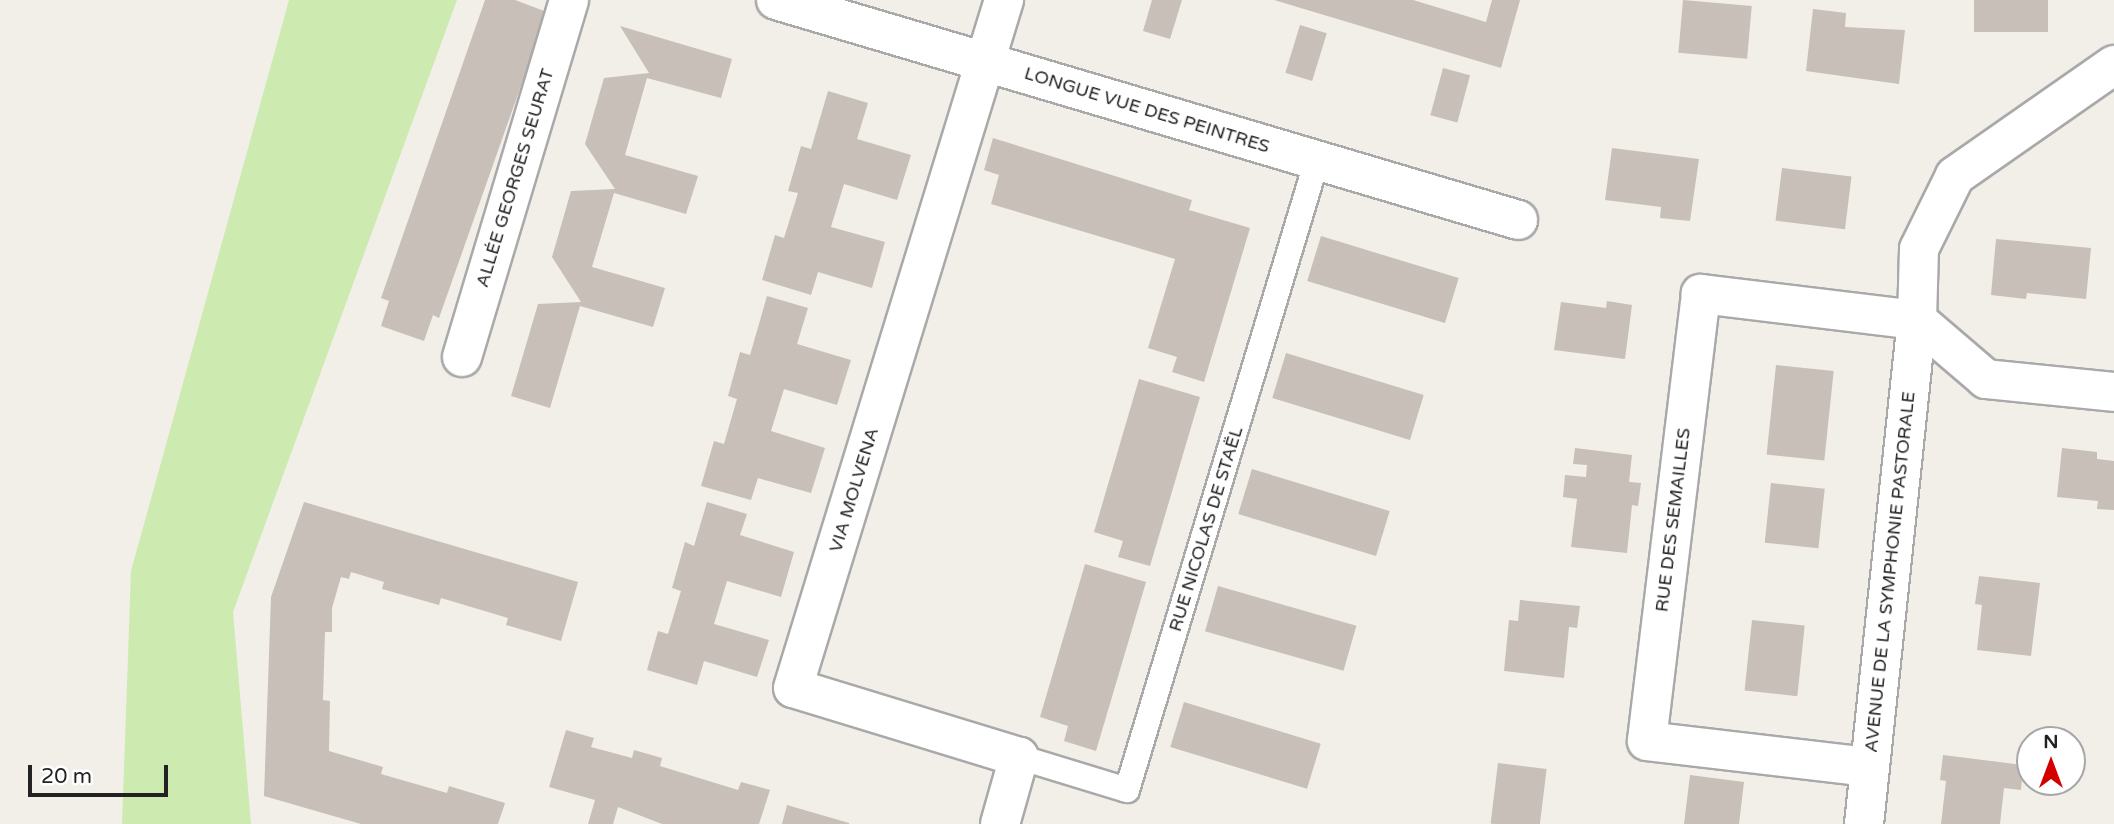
<!DOCTYPE html>
<html>
<head>
<meta charset="utf-8">
<style>
  body { margin:0 }
  #map { position:relative; width:2114px; height:824px; overflow:hidden; background:#f2efe9; font-family:"Varela Round",sans-serif }
  div>[style] { position:absolute }
  [style*='--x'] { left:calc(var(--x)*1px); top:calc(var(--y)*1px); width:calc(var(--w)*1px); rotate:calc(var(--a)*1deg) }
  .grass>* { inset:0; background:#cdebb0 }
  .building>* { inset:0; background:#c7bfb8; transform-origin:0 0 }
  .roads { filter:drop-shadow(2px 0 #a9a9a9) drop-shadow(-2px 0 #a9a9a9) drop-shadow(0 2px #a9a9a9) drop-shadow(0 -2px #a9a9a9) }
  .lane>* { height:24px; margin:-12px; padding:0 12px; transform-origin:12px; border-radius:12px; background:#fff }
  .street>* { height:38px; margin:-19px; padding:0 19px; transform-origin:19px; border-radius:19px; background:#fff }
  span { translate:-50% -50%; white-space:nowrap; text-align:center; line-height:1.15; -webkit-text-stroke:5px #fff; paint-order:stroke }
  .street-label { font-size:18px; color:#222 }
  .north { position:absolute; left:2016px; top:726px; width:70px; height:70px; box-sizing:border-box; background:#fff; border:2px solid #a7a7a7; border-radius:50%; rotate:0deg; font-size:19px; font-weight:700; line-height:28px; text-align:center; color:#222 }
  .north::after { content:''; display:block; margin:auto; width:24px; height:32px; background:#d40000; clip-path:polygon(50% 0,100% 100%,50% 72%,0 100%) }
  .scale { position:absolute; left:28px; top:765px; width:140px; height:32px; box-sizing:border-box; border:4px solid #222; border-top:0; padding-left:9px; font-size:21px; line-height:24px; white-space:nowrap; color:#222; -webkit-text-stroke:5px #fff; paint-order:stroke }
</style>
</head>
<body>
<div id="map">
  <div class="grass">
    <i style="clip-path:polygon(289px 0,457px 0,233px 612px,251px 824px,122px 824px,131px 571px)"></i>
  </div>
  <div class="building">
    <i style="clip-path:polygon(485px 0,515px 0,547px 12px,439px 318px,433px 315px,424px 341px,381px 326px,389px 301px,381px 298px)"></i>
    <i style="clip-path:polygon(1152px 0,1182px 0,1170px 39px,1143px 31px)"></i>
    <i style="clip-path:polygon(1274px 0,1413px 0,1486px 22px,1492px 0,1520px 0,1501px 68px)"></i>
    <i style="left:1683px;top:0;width:69px;height:53px;rotate:5deg"></i>
    <i style="left:1974px;top:0;width:74px;height:32px"></i>
    <i style="clip-path:polygon(1813px 9px,1846px 13px,1845px 27px,1905px 30px,1899px 84px,1806px 71px)"></i>
    <i style="left:1300px;top:25px;width:28px;height:50px;rotate:17deg"></i>
    <i style="clip-path:polygon(620px 26px,732px 59px,721px 98px,647px 78px,625px 155px,698px 176px,686px 214px,614px 193px,592px 267px,665px 288px,653px 327px,580px 306px,550px 408px,511px 396px,538px 304px,581px 302px,552px 257px,571px 191px,615px 189px,585px 144px,604px 78px,649px 73px)"></i>
    <i style="left:1443px;top:68px;width:28px;height:49px;rotate:15deg"></i>
    <i style="clip-path:polygon(828px 91px,868px 103px,857px 139px,911px 155px,897px 200px,844px 184px,831px 227px,885px 242px,872px 288px,818px 272px,811px 295px,762px 280px,775px 235px,784px 238px,798px 193px,788px 191px,801px 146px,811px 149px)"></i>
    <i style="clip-path:polygon(993px 138px,1192px 200px,1189px 210px,1250px 228px,1204px 382px,1172px 372px,1177px 357px,1148px 348px,1175px 259px,991px 204px,999px 175px,984px 170px)"></i>
    <i style="clip-path:polygon(1612px 148px,1699px 159px,1690px 221px,1660px 218px,1661px 207px,1605px 200px)"></i>
    <i style="left:1782px;top:168px;width:70px;height:53px;rotate:7deg"></i>
    <i style="left:1321px;top:236px;width:144px;height:47px;rotate:17deg"></i>
    <i style="clip-path:polygon(1996px 239px,2091px 248px,2086px 299px,2027px 293px,2026px 299px,1991px 295px)"></i>
    <i style="clip-path:polygon(767px 296px,808px 308px,797px 344px,851px 360px,837px 405px,784px 389px,771px 431px,825px 448px,811px 493px,758px 478px,751px 500px,701px 486px,714px 441px,724px 444px,737px 399px,728px 396px,740px 352px,750px 355px)"></i>
    <i style="clip-path:polygon(1607px 301px,1632px 305px,1625px 359px,1554px 350px,1561px 302px,1606px 308px)"></i>
    <i style="left:1286px;top:353px;width:144px;height:47px;rotate:17deg"></i>
    <i style="left:1776px;top:365px;width:58px;height:90px;rotate:6deg"></i>
    <i style="clip-path:polygon(1139px 379px,1200px 397px,1150px 566px,1118px 557px,1123px 541px,1094px 532px)"></i>
    <i style="clip-path:polygon(1575px 448px,1632px 455px,1629px 482px,1641px 483px,1638px 506px,1632px 505px,1627px 553px,1571px 547px,1577px 499px,1563px 497px,1565px 475px,1586px 477px,1587px 465px,1573px 464px)"></i>
    <i style="clip-path:polygon(2062px 448px,2097px 452px,2097px 459px,2114px 461px,2114px 510px,2097px 509px,2098px 501px,2057px 497px)"></i>
    <i style="left:1252px;top:469px;width:144px;height:47px;rotate:17deg"></i>
    <i style="left:1771px;top:483px;width:54px;height:60px;rotate:6deg"></i>
    <i style="clip-path:polygon(304px 502px,578px 582px,561px 641px,506px 625px,508px 618px,441px 598px,439px 605px,382px 589px,384px 582px,351px 572px,349px 579px,341px 577px,332px 608px,332px 632px,325px 632px,323px 700px,330px 701px,329px 751px,383px 767px,381px 774px,447px 793px,449px 786px,505px 803px,498px 824px,361px 824px,264px 796px,271px 597px)"></i>
    <i style="clip-path:polygon(707px 502px,747px 514px,740px 535px,794px 552px,781px 597px,727px 581px,714px 624px,769px 640px,757px 677px,704px 661px,697px 685px,647px 670px,658px 631px,668px 634px,681px 591px,672px 588px,685px 542px,694px 546px)"></i>
    <i style="clip-path:polygon(1085px 564px,1146px 582px,1096px 751px,1064px 741px,1068px 726px,1040px 717px)"></i>
    <i style="clip-path:polygon(1979px 576px,2040px 583px,2031px 656px,1977px 650px,1982px 605px,1975px 604px)"></i>
    <i style="left:1218px;top:586px;width:144px;height:47px;rotate:16deg"></i>
    <i style="clip-path:polygon(1520px 600px,1580px 606px,1577px 628px,1569px 627px,1564px 678px,1504px 671px,1509px 620px,1518px 621px)"></i>
    <i style="left:1752px;top:620px;width:53px;height:71px;rotate:6deg"></i>
    <i style="left:1184px;top:702px;width:143px;height:47px;rotate:17deg"></i>
    <i style="clip-path:polygon(566px 730px,594px 738px,591px 747px,632px 758px,634px 750px,662px 758px,660px 766px,738px 790px,741px 782px,770px 790px,759px 824px,662px 824px,618px 807px,613px 824px,588px 824px,595px 800px,549px 787px)"></i>
    <i style="clip-path:polygon(1943px 755px,2023px 765px,2021px 790px,2004px 788px,2000px 824px,1941px 824px,1946px 781px,1940px 780px)"></i>
    <i style="left:1498px;top:763px;width:49px;height:61px;rotate:7deg"></i>
    <i style="clip-path:polygon(1690px 775px,1744px 782px,1739px 824px,1684px 824px)"></i>
    <i style="clip-path:polygon(787px 805px,849px 823px,849px 824px,782px 824px)"></i>
  </div>
  <div class="roads">
    <div class="lane">
      <i style="--x:1019;--y:757;--w:113;--a:17"></i>
      <i style="--x:1127;--y:790;--w:658;--a:-73.22"></i>
    </div>
    <div class="street">
      <i style="--x:776;--y:0;--w:774;--a:16.51"></i>
      <i style="--x:2114;--y:65;--w:194;--a:145.1"></i>
      <i style="--x:1955;--y:176;--w:81;--a:116.3"></i>
      <i style="--x:1919;--y:249;--w:71;--a:91.6"></i>
      <i style="--x:1917;--y:320;--w:91;--a:40.5"></i>
      <i style="--x:1986;--y:379;--w:129;--a:5.8"></i>
      <i style="--x:462;--y:357;--w:373;--a:-73.3"></i>
      <i style="--x:1000;--y:824;--w:70;--a:-74.2"></i>
      <i style="--x:1019;--y:757;--w:236;--a:-163"></i>
      <i style="--x:793;--y:688;--w:720;--a:-72.95"></i>
      <i style="--x:1864;--y:824;--w:507;--a:-84"></i>
      <i style="--x:1917;--y:320;--w:218;--a:-173.1"></i>
      <i style="--x:1701;--y:294;--w:450;--a:96.9"></i>
      <i style="--x:1647;--y:741;--w:224;--a:6.7"></i>
    </div>
  </div>
  <div class="street-label">
    <span style="left:1147px;top:110px;rotate:17deg">LONGUE VUE DES PEINTRES</span>
    <span style="left:515px;top:178px;rotate:-73deg">ALLÉE GEORGES SEURAT</span>
    <span style="left:854px;top:490px;rotate:-73deg">VIA MOLVENA</span>
    <span style="left:1673px;top:520px;rotate:-83deg">RUE DES SEMAILLES</span>
    <span style="left:1206px;top:529px;rotate:-73deg">RUE NICOLAS DE STAËL</span>
    <span style="left:1890px;top:572px;rotate:-84deg">AVENUE DE LA SYMPHONIE PASTORALE</span>
  </div>
  <div class="north">N</div>
  <div class="scale">20 m</div>
</div>
</body>
</html>
